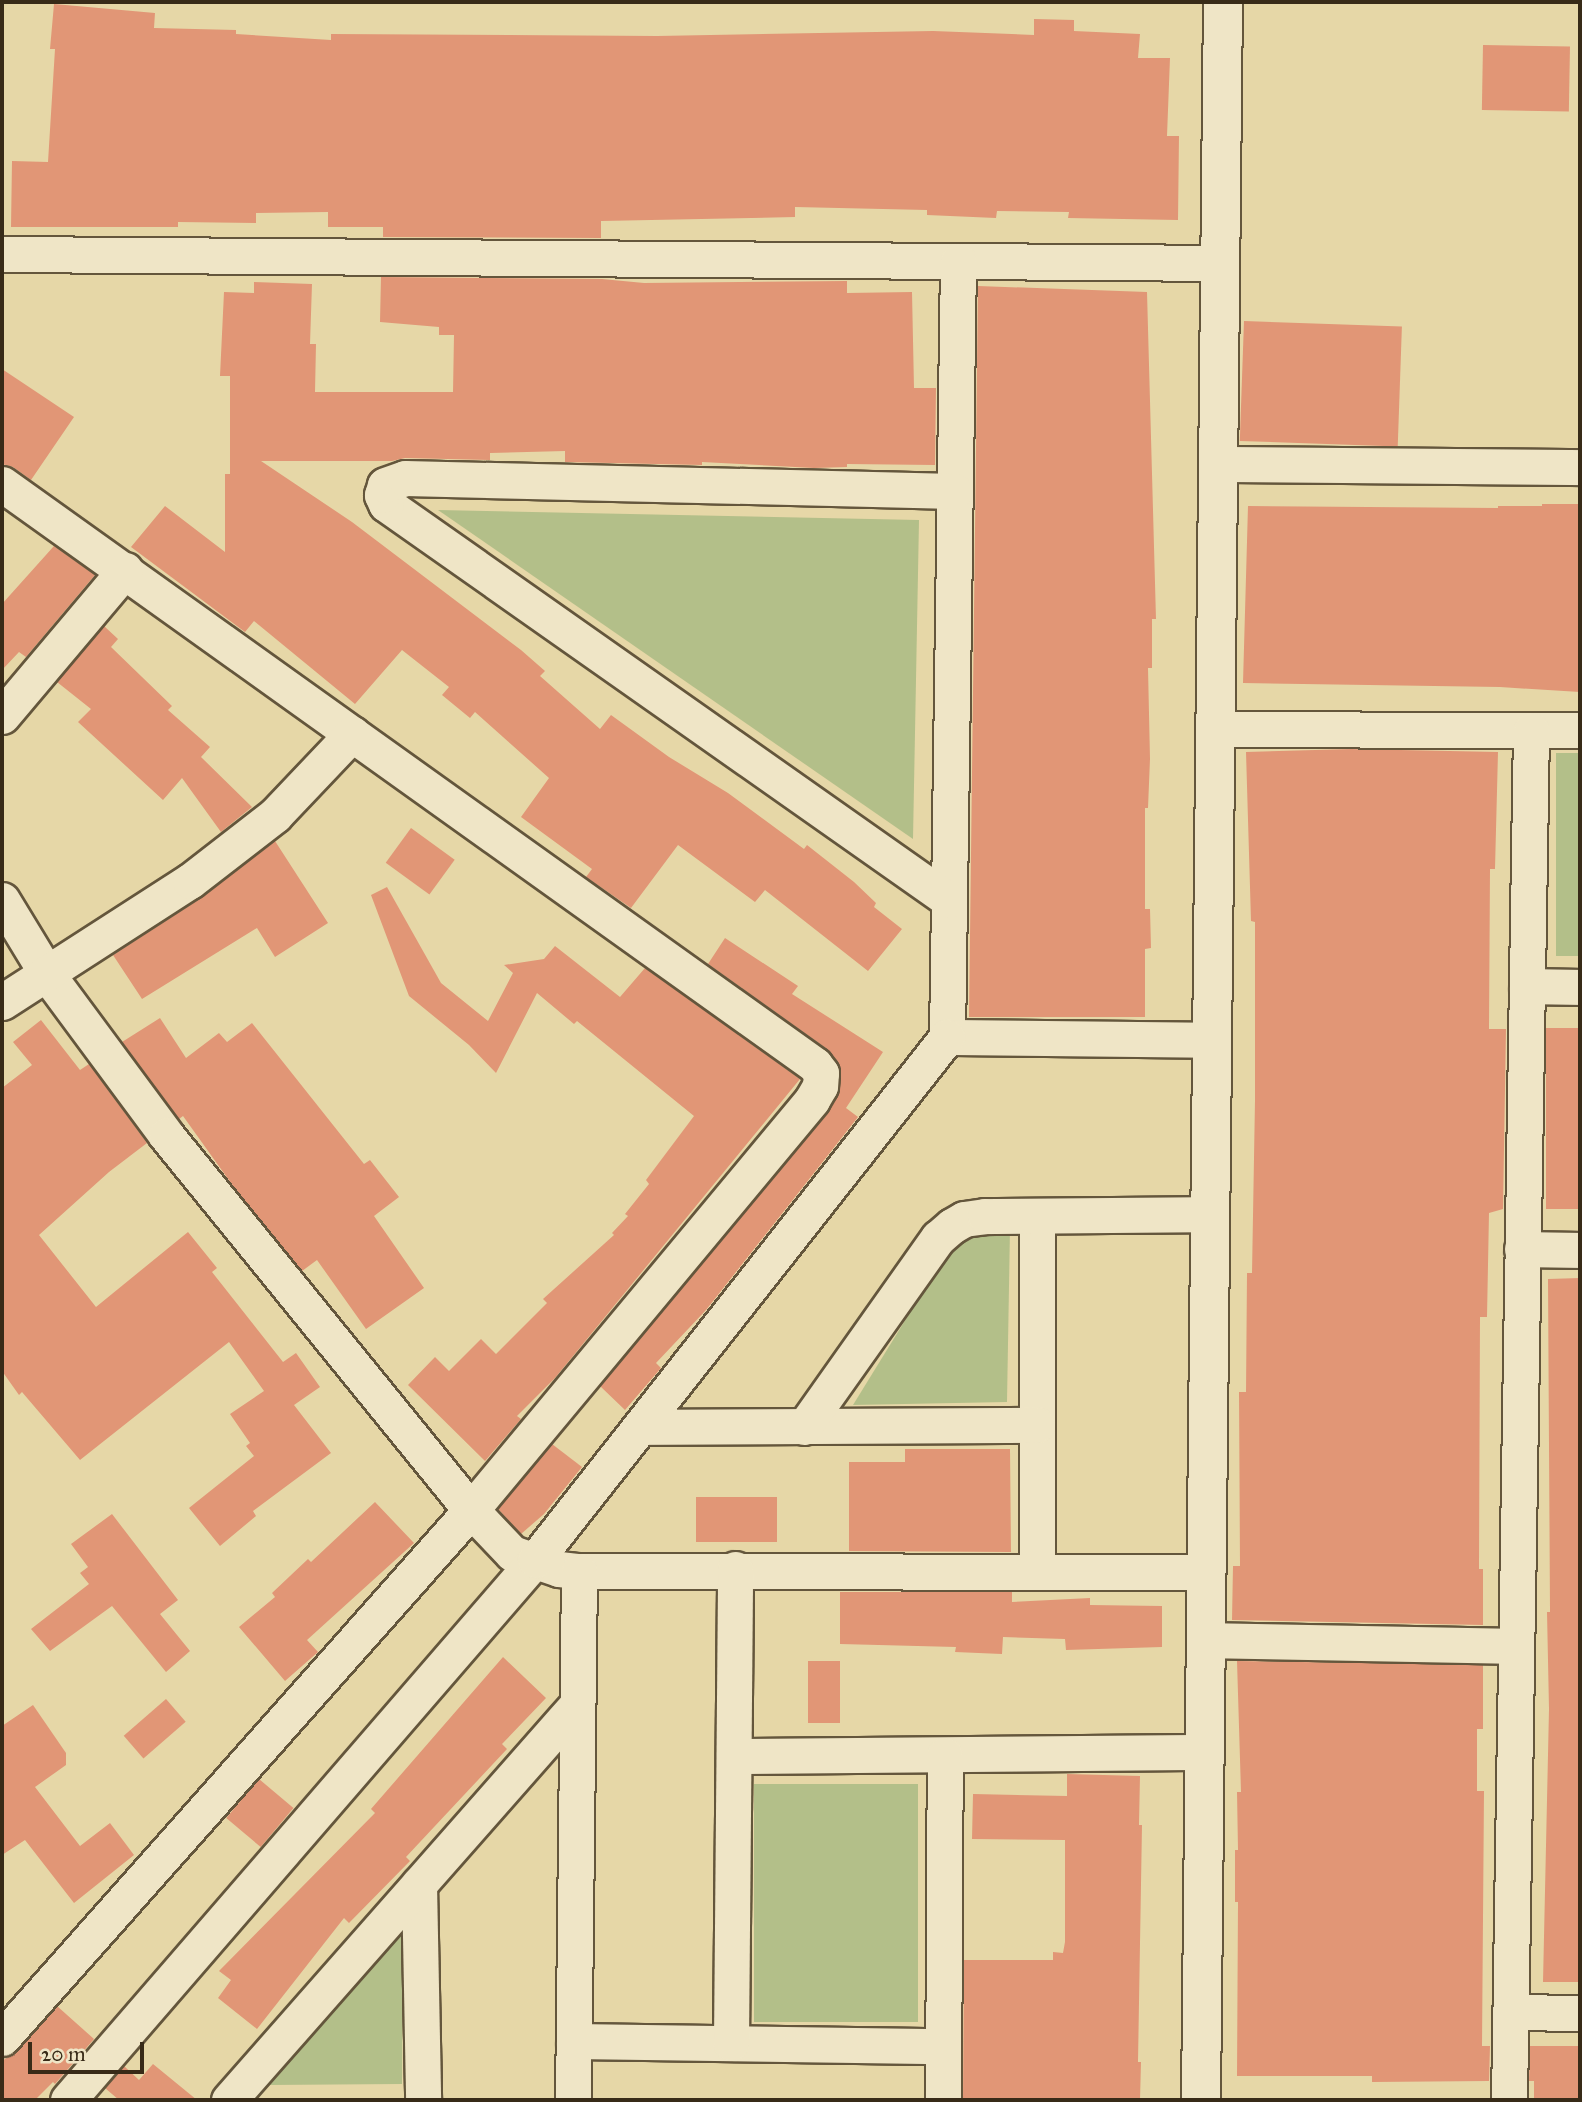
<!DOCTYPE html>
<html>
<head>
<meta charset="utf-8">
<style>
  body { margin:0 }
  #map { position:relative; width:1582px; height:2102px; overflow:hidden; background:#e6d7a7; font-family:"IM FELL Great Primer",serif }
  div>[style] { position:absolute }
  [style*='--x'] { left:calc(var(--x)*1px); top:calc(var(--y)*1px); width:calc(var(--w)*1px); rotate:calc(var(--a)*1deg) }
  .green>* { inset:0; background:#b3bf89; transform-origin:0 0 }
  .building>* { inset:0; background:#e19676; transform-origin:0 0 }
  .roads { filter:drop-shadow(2px 0 #64563c) drop-shadow(-2px 0 #64563c) drop-shadow(0 2px #64563c) drop-shadow(0 -2px #64563c) }
  .street>* { height:35px; margin:-17.5px; padding:0 17.5px; transform-origin:17.5px; border-radius:17.5px; background:#efe5c6 }
  .secondary>* { height:38px; margin:-19px; padding:0 19px; transform-origin:19px; border-radius:19px; background:#efe5c6 }
  span { translate:-50% -50%; white-space:nowrap; text-align:center; line-height:1.15; -webkit-text-stroke:5px #efe5c6; paint-order:stroke }
  .frame { position:absolute; inset:0; border:4px solid #382b18; pointer-events:none }
  .scale { position:absolute; left:28px; top:2042px; width:116px; height:32px; box-sizing:border-box; border:4px solid #382b18; border-top:0; padding-left:9px; font-size:21px; line-height:24px; white-space:nowrap; color:#382b18; -webkit-text-stroke:5px #efe5c6; paint-order:stroke }
</style>
</head>
<body>
<div id="map">
  <div class="green">
    <i style="clip-path:polygon(438px 510px,919px 520px,913px 839px)"></i>
    <i style="left:1556px;top:753px;width:24px;height:203px"></i>
    <i style="clip-path:polygon(962px 1228px,1010px 1228px,1007px 1402px,853px 1405px)"></i>
    <i style="left:754px;top:1784px;width:164px;height:238px"></i>
    <i style="clip-path:polygon(403px 1922px,402px 2084px,268px 2085px)"></i>
  </div>
  <div class="building">
    <i style="clip-path:polygon(54px 4px,155px 13px,154px 28px,236px 30px,236px 34px,331px 40px,331px 34px,657px 36px,933px 31px,1034px 35px,1034px 19px,1074px 20px,1074px 31px,1140px 34px,1138px 58px,1170px 58px,1167px 136px,1179px 136px,1178px 220px,1068px 218px,1069px 212px,997px 211px,996px 218px,927px 215px,927px 210px,795px 207px,795px 217px,601px 221px,601px 238px,383px 237px,383px 227px,328px 227px,328px 212px,256px 213px,256px 223px,178px 222px,178px 227px,11px 227px,12px 161px,48px 162px,55px 49px,50px 49px)"></i>
    <i style="left:1483px;top:45px;width:87px;height:65px;rotate:1deg"></i>
    <i style="clip-path:polygon(381px 277px,602px 279px,644px 283px,847px 281px,847px 293px,912px 292px,914px 388px,936px 388px,935px 465px,847px 464px,847px 467px,814px 468px,702px 462px,702px 465px,565px 462px,565px 451px,490px 453px,490px 460px,405px 458px,392px 461px,261px 461px,352px 522px,521px 650px,545px 671px,540px 676px,600px 729px,611px 715px,669px 757px,728px 793px,804px 849px,807px 845px,854px 882px,876px 903px,874px 907px,902px 929px,868px 971px,765px 890px,755px 902px,678px 845px,631px 908px,586px 877px,592px 869px,521px 817px,549px 778px,475px 712px,470px 718px,442px 695px,449px 687px,402px 650px,355px 704px,254px 621px,245px 632px,131px 547px,165px 506px,225px 552px,225px 474px,230px 474px,230px 376px,220px 376px,224px 292px,254px 293px,254px 282px,312px 284px,310px 344px,316px 344px,315px 392px,453px 392px,454px 335px,439px 335px,439px 327px,380px 322px)"></i>
    <i style="clip-path:polygon(978px 286px,1147px 292px,1156px 619px,1152px 619px,1152px 668px,1148px 668px,1150px 759px,1148px 808px,1145px 808px,1145px 909px,1150px 909px,1151px 948px,1145px 949px,1145px 1017px,969px 1017px)"></i>
    <i style="left:1244px;top:321px;width:158px;height:120px;rotate:2deg"></i>
    <i style="clip-path:polygon(2px 369px,74px 417px,31px 480px,13px 467px,2px 464px)"></i>
    <i style="clip-path:polygon(1542px 504px,1580px 504px,1580px 692px,1500px 687px,1243px 683px,1248px 506px,1498px 508px,1498px 506px,1542px 506px)"></i>
    <i style="clip-path:polygon(54px 546px,95px 575px,26px 657px,19px 652px,2px 670px,2px 604px)"></i>
    <i style="clip-path:polygon(104px 626px,118px 639px,111px 647px,172px 706px,168px 710px,210px 747px,201px 757px,252px 807px,221px 832px,182px 778px,163px 800px,78px 722px,91px 709px,57px 682px)"></i>
    <i style="clip-path:polygon(1351px 749px,1498px 752px,1495px 869px,1490px 869px,1489px 1029px,1506px 1029px,1503px 1209px,1489px 1213px,1487px 1317px,1480px 1317px,1479px 1569px,1483px 1569px,1483px 1625px,1232px 1620px,1233px 1566px,1240px 1566px,1239px 1392px,1246px 1392px,1247px 1273px,1252px 1273px,1255px 1100px,1255px 922px,1251px 921px,1246px 752px)"></i>
    <i style="left:411px;top:828px;width:54px;height:43px;rotate:36deg"></i>
    <i style="clip-path:polygon(275px 841px,328px 923px,275px 957px,257px 928px,142px 999px,113px 955px,201px 898px)"></i>
    <i style="clip-path:polygon(387px 887px,441px 983px,488px 1021px,513px 973px,504px 965px,544px 959px,555px 946px,620px 997px,645px 968px,800px 1079px,555px 1378px,517px 1416px,521px 1419px,485px 1461px,408px 1385px,435px 1357px,449px 1371px,481px 1339px,496px 1354px,547px 1303px,543px 1299px,614px 1235px,612px 1233px,628px 1216px,625px 1214px,649px 1184px,646px 1180px,694px 1116px,577px 1021px,574px 1024px,537px 993px,496px 1073px,469px 1045px,409px 996px,371px 895px)"></i>
    <i style="clip-path:polygon(725px 938px,798px 986px,792px 994px,883px 1052px,846px 1108px,858px 1117px,706px 1310px,656px 1363px,661px 1368px,625px 1410px,600px 1386px,827px 1113px,840px 1088px,838px 1062px,827px 1049px,708px 964px)"></i>
    <i style="clip-path:polygon(160px 1018px,186px 1058px,219px 1033px,227px 1042px,252px 1023px,364px 1164px,370px 1160px,399px 1197px,374px 1216px,424px 1288px,366px 1329px,317px 1260px,302px 1271px,236px 1190px,183px 1116px,179px 1119px,122px 1042px)"></i>
    <i style="clip-path:polygon(41px 1020px,80px 1070px,89px 1064px,147px 1143px,109px 1172px,39px 1235px,96px 1307px,188px 1232px,217px 1268px,212px 1272px,283px 1362px,296px 1353px,320px 1387px,294px 1405px,331px 1453px,253px 1511px,256px 1516px,220px 1546px,189px 1508px,254px 1456px,246px 1446px,250px 1443px,230px 1414px,264px 1391px,229px 1342px,80px 1460px,22px 1392px,19px 1395px,2px 1371px,2px 1088px,32px 1065px,13px 1042px)"></i>
    <i style="left:1546px;top:1028px;width:34px;height:181px"></i>
    <i style="clip-path:polygon(1580px 1278px,1580px 1982px,1543px 1982px,1549px 1709px,1547px 1612px,1550px 1612px,1548px 1279px)"></i>
    <i style="clip-path:polygon(552px 1444px,582px 1467px,544px 1514px,521px 1534px,498px 1509px)"></i>
    <i style="clip-path:polygon(905px 1449px,1010px 1449px,1011px 1552px,849px 1551px,849px 1462px,905px 1462px)"></i>
    <i style="left:696px;top:1497px;width:81px;height:45px"></i>
    <i style="clip-path:polygon(375px 1502px,414px 1543px,307px 1640px,318px 1652px,285px 1681px,239px 1627px,275px 1597px,272px 1593px,308px 1559px,311px 1562px)"></i>
    <i style="clip-path:polygon(112px 1514px,178px 1600px,160px 1614px,190px 1651px,166px 1672px,112px 1606px,50px 1651px,31px 1629px,89px 1584px,80px 1573px,88px 1567px,71px 1544px)"></i>
    <i style="clip-path:polygon(840px 1592px,1012px 1592px,1012px 1602px,1090px 1598px,1090px 1605px,1162px 1606px,1162px 1647px,1066px 1650px,1065px 1639px,1003px 1637px,1002px 1654px,955px 1652px,956px 1647px,840px 1644px)"></i>
    <i style="clip-path:polygon(503px 1657px,546px 1698px,502px 1744px,507px 1749px,406px 1857px,410px 1861px,349px 1923px,344px 1918px,257px 2029px,218px 1998px,231px 1980px,219px 1971px,375px 1813px,371px 1809px)"></i>
    <i style="left:808px;top:1661px;width:32px;height:62px"></i>
    <i style="clip-path:polygon(1237px 1661px,1483px 1665px,1483px 1729px,1477px 1729px,1477px 1791px,1484px 1791px,1482px 2046px,1490px 2046px,1489px 2081px,1372px 2082px,1372px 2076px,1237px 2076px,1238px 1902px,1235px 1902px,1235px 1850px,1238px 1850px,1237px 1792px,1241px 1792px)"></i>
    <i style="left:166px;top:1699px;width:30px;height:56px;rotate:49deg"></i>
    <i style="clip-path:polygon(33px 1705px,66px 1753px,66px 1765px,35px 1787px,80px 1846px,110px 1823px,134px 1855px,74px 1903px,25px 1840px,2px 1855px,2px 1726px)"></i>
    <i style="clip-path:polygon(1067px 1774px,1140px 1776px,1139px 1825px,1142px 1825px,1138px 2062px,1141px 2062px,1140px 2100px,963px 2100px,964px 1960px,1053px 1960px,1053px 1952px,1063px 1953px,1065px 1942px,1065px 1840px,972px 1839px,973px 1794px,1067px 1796px)"></i>
    <i style="left:259px;top:1779px;width:45px;height:51px;rotate:40deg"></i>
    <i style="clip-path:polygon(57px 2006px,94px 2039px,55px 2084px,53px 2082px,35px 2100px,2px 2100px,2px 2061px,17px 2051px)"></i>
    <i style="clip-path:polygon(1530px 2046px,1580px 2046px,1580px 2100px,1534px 2100px,1534px 2081px,1529px 2081px)"></i>
    <i style="clip-path:polygon(153px 2064px,197px 2100px,119px 2100px,105px 2088px,124px 2066px,139px 2080px)"></i>
  </div>
  <div class="roads">
    <div class="street">
      <i style="--x:2;--y:254;--w:1218;--a:0.42"></i>
      <i style="--x:958;--y:261;--w:776;--a:90.81"></i>
      <i style="--x:947;--y:1037;--w:265;--a:0.6"></i>
      <i style="--x:1218;--y:464;--w:362;--a:0.5"></i>
      <i style="--x:2;--y:484;--w:999;--a:35.55"></i>
      <i style="--x:815;--y:1065;--w:10;--a:53"></i>
      <i style="--x:821;--y:1073;--w:13;--a:94"></i>
      <i style="--x:820;--y:1086;--w:16;--a:120"></i>
      <i style="--x:812;--y:1100;--w:533;--a:129.75"></i>
      <i style="--x:471;--y:1510;--w:706;--a:131.61"></i>
      <i style="--x:2;--y:716;--w:191;--a:-49.9"></i>
      <i style="--x:1215;--y:729;--w:365;--a:0.2"></i>
      <i style="--x:2;--y:900;--w:87;--a:58.7"></i>
      <i style="--x:47;--y:974;--w:200;--a:53.5"></i>
      <i style="--x:166;--y:1135;--w:483;--a:50.9"></i>
      <i style="--x:471;--y:1510;--w:59;--a:46.4"></i>
      <i style="--x:512;--y:1553;--w:50;--a:18.8"></i>
      <i style="--x:559;--y:1569;--w:20;--a:6"></i>
      <i style="--x:579;--y:1571;--w:627;--a:0.09"></i>
      <i style="--x:949;--y:900;--w:688;--a:-144.88"></i>
      <i style="--x:386;--y:504;--w:10;--a:-114"></i>
      <i style="--x:382;--y:495;--w:10;--a:-73"></i>
      <i style="--x:385;--y:485;--w:21;--a:-19"></i>
      <i style="--x:405;--y:478;--w:550;--a:1.35"></i>
      <i style="--x:1527;--y:986;--w:53;--a:1.1"></i>
      <i style="--x:2;--y:1002;--w:224;--a:-32.8"></i>
      <i style="--x:190;--y:881;--w:108;--a:-37.8"></i>
      <i style="--x:275;--y:815;--w:112;--a:-46.5"></i>
      <i style="--x:1037;--y:1217;--w:354;--a:90"></i>
      <i style="--x:1522;--y:1249;--w:58;--a:1"></i>
      <i style="--x:640;--y:1427;--w:397;--a:-0.3"></i>
      <i style="--x:804;--y:1427;--w:232;--a:-54.7"></i>
      <i style="--x:938;--y:1238;--w:18;--a:-41"></i>
      <i style="--x:952;--y:1226;--w:14;--a:-30"></i>
      <i style="--x:964;--y:1219;--w:21;--a:-8"></i>
      <i style="--x:985;--y:1216;--w:224;--a:-0.5"></i>
      <i style="--x:1206;--y:1640;--w:310;--a:1.1"></i>
      <i style="--x:734;--y:1756;--w:470;--a:-0.5"></i>
      <i style="--x:419;--y:1884;--w:216;--a:88.9"></i>
      <i style="--x:1510;--y:2012;--w:70;--a:0.8"></i>
      <i style="--x:574;--y:2041;--w:369;--a:0.8"></i>
      <i style="--x:731;--y:2043;--w:474;--a:-89.5"></i>
      <i style="--x:68;--y:2100;--w:714;--a:-49.15"></i>
      <i style="--x:535;--y:1560;--w:666;--a:-51.77"></i>
      <i style="--x:229;--y:2100;--w:524;--a:-48.64"></i>
      <i style="--x:573;--y:2100;--w:529;--a:-89.35"></i>
      <i style="--x:943;--y:2100;--w:345;--a:-89.7"></i>
      <i style="--x:1509;--y:2100;--w:1370;--a:-89.08"></i>
    </div>
    <div class="secondary">
      <i style="--x:1201;--y:2100;--w:2098;--a:-89.4"></i>
    </div>
  </div>
  <div class="frame"></div>
  <div class="scale">20 m</div>
</div>
</body>
</html>
